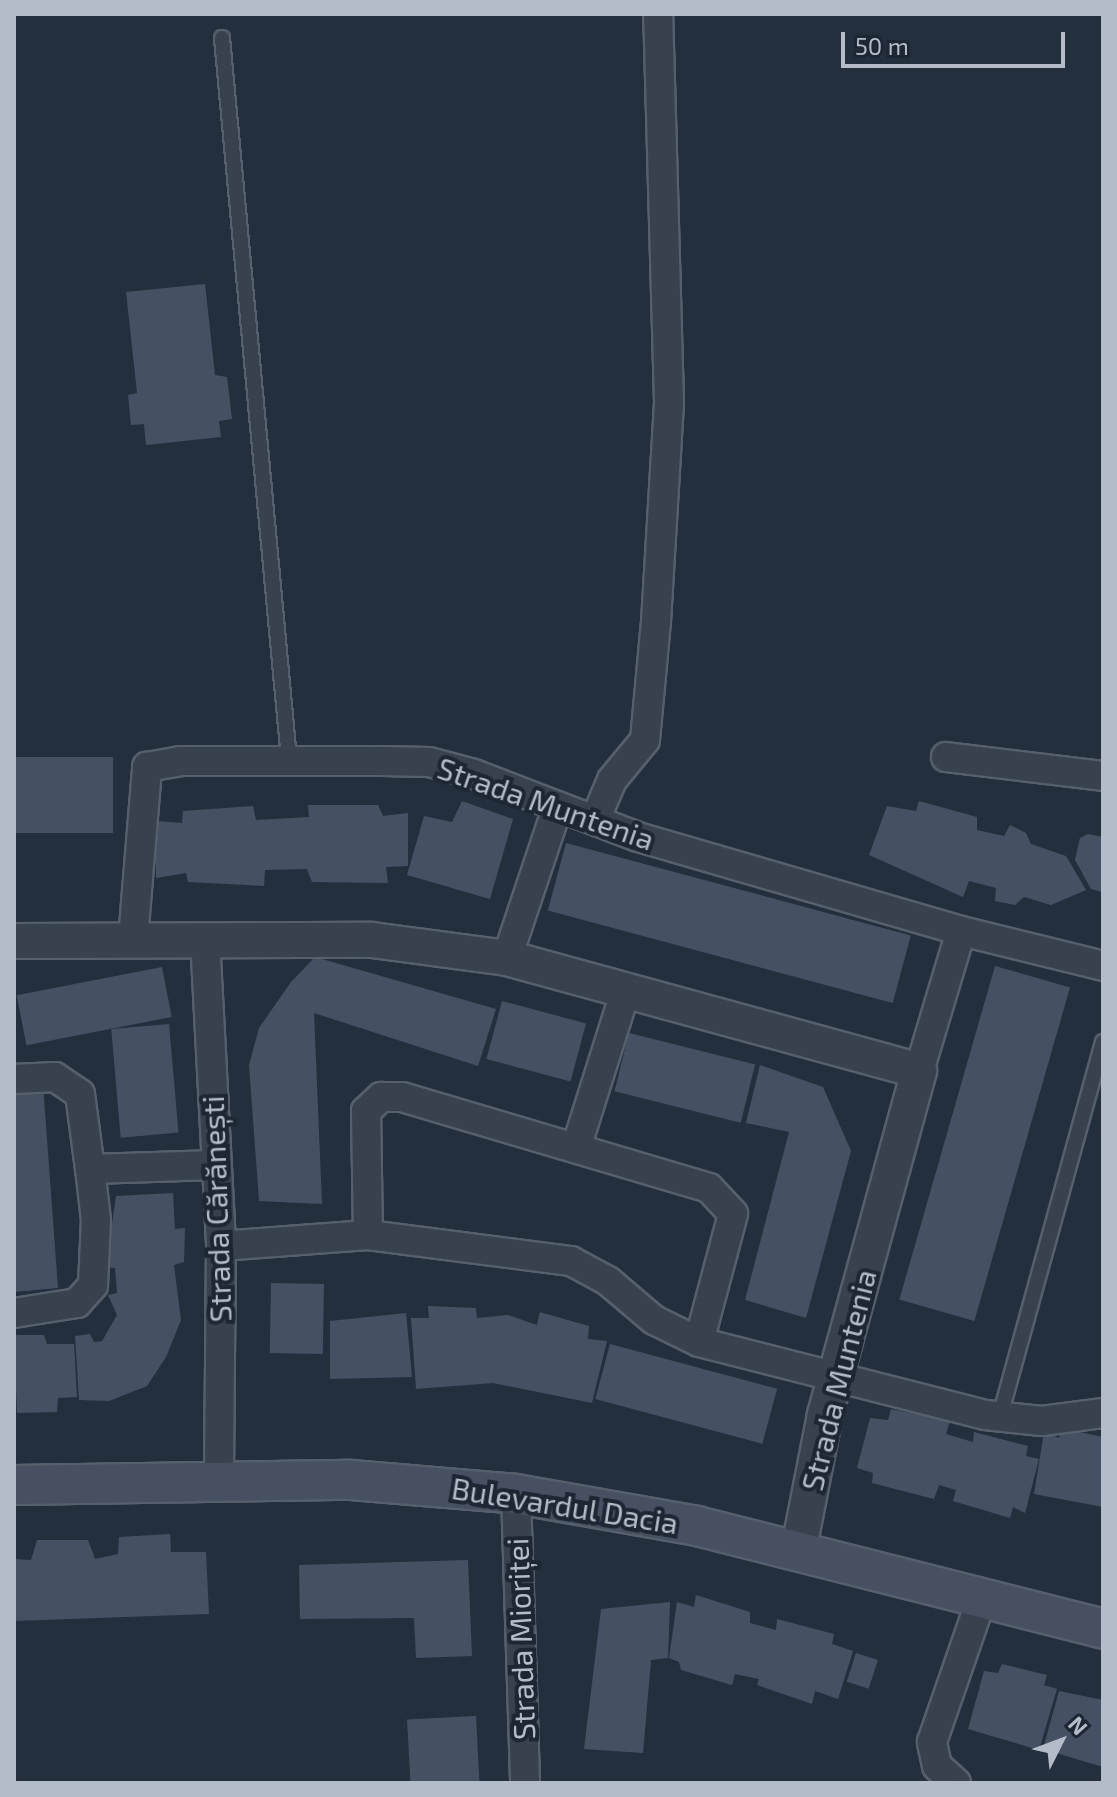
<!DOCTYPE html>
<html>
<head>
<meta charset="utf-8">
<style>
  body { margin:0 }
  #map { position:relative; width:1117px; height:1797px; overflow:hidden; background:#242f3e; font-family:"Exo 2",sans-serif }
  div>[style] { position:absolute }
  [style*='--x'] { left:calc(var(--x)*1px); top:calc(var(--y)*1px); width:calc(var(--w)*1px); rotate:calc(var(--a)*1deg) }
  .building>* { inset:0; background:#455162; transform-origin:0 0 }
  .roads { filter:drop-shadow(2px 0 #565f6c) drop-shadow(-2px 0 #565f6c) drop-shadow(0 2px #565f6c) drop-shadow(0 -2px #565f6c) }
  .service>* { height:14px; margin:-7px; padding:0 7px; transform-origin:7px; border-radius:7px; background:#38414e }
  .minor>* { height:28px; margin:-14px; padding:0 14px; transform-origin:14px; border-radius:14px; background:#38414e }
  .tertiary>* { height:34px; margin:-17px; padding:0 17px; transform-origin:17px; border-radius:17px; background:#38414e }
  .secondary>* { height:38px; margin:-19px; padding:0 19px; transform-origin:19px; border-radius:19px; background:#465061 }
  span { translate:-50% -50%; white-space:nowrap; text-align:center; line-height:1.15; -webkit-text-stroke:8px #1d2633; paint-order:stroke }
  .street-label { font-size:30px; color:#b4bcc9 }
  .frame { position:absolute; inset:0; border:16px solid #b4bcc9; pointer-events:none }
  .north { position:absolute; left:1021px; top:1701px; width:80px; height:80px; -webkit-text-stroke:6px #1d2633; paint-order:stroke; rotate:48deg; font-size:22px; font-weight:700; line-height:32px; text-align:center; color:#b4bcc9 }
  .north::after { content:''; display:block; margin:auto; width:28px; height:36px; background:#b4bcc9; clip-path:polygon(50% 0,100% 100%,50% 72%,0 100%) }
  .scale { position:absolute; left:841px; top:32px; width:224px; height:36px; box-sizing:border-box; border:4px solid #b4bcc9; border-top:0; padding-left:10px; font-size:24px; line-height:28px; white-space:nowrap; color:#b4bcc9; -webkit-text-stroke:6px #1d2633; paint-order:stroke }
</style>
</head>
<body>
<div id="map">
  <div class="building">
    <i style="clip-path:polygon(205px 284px,215px 375px,227px 377px,232px 419px,219px 421px,221px 437px,146px 445px,144px 424px,131px 425px,128px 395px,137px 393px,126px 292px)"></i>
    <i style="left:113px;top:757px;width:76px;height:99px;rotate:90deg"></i>
    <i style="clip-path:polygon(462px 801px,513px 819px,490px 899px,407px 875px,424px 816px,452px 822px)"></i>
    <i style="clip-path:polygon(919px 801px,977px 817px,977px 830px,1004px 836px,1010px 825px,1026px 833px,1031px 844px,1066px 856px,1086px 890px,1051px 905px,1024px 897px,1015px 905px,995px 901px,996px 888px,969px 881px,963px 897px,869px 855px,887px 806px,916px 811px)"></i>
    <i style="clip-path:polygon(308px 805px,378px 805px,383px 816px,408px 813px,408px 866px,386px 867px,388px 883px,312px 882px,307px 869px,265px 870px,264px 886px,188px 882px,186px 873px,156px 878px,156px 821px,182px 823px,183px 811px,253px 806px,256px 820px,309px 817px)"></i>
    <i style="clip-path:polygon(1088px 834px,1103px 837px,1103px 892px,1091px 889px,1075px 860px,1080px 838px)"></i>
    <i style="left:566px;top:843px;width:357px;height:70px;rotate:15deg"></i>
    <i style="clip-path:polygon(315px 957px,496px 1009px,478px 1066px,314px 1013px,322px 1204px,259px 1201px,249px 1065px,259px 1028px,291px 982px)"></i>
    <i style="left:995px;top:966px;width:78px;height:347px;rotate:16deg"></i>
    <i style="left:162px;top:967px;width:51px;height:148px;rotate:79deg"></i>
    <i style="left:502px;top:1001px;width:87px;height:60px;rotate:15deg"></i>
    <i style="left:169px;top:1024px;width:109px;height:58px;rotate:85deg"></i>
    <i style="left:629px;top:1033px;width:130px;height:60px;rotate:14deg"></i>
    <i style="clip-path:polygon(760px 1065px,823px 1087px,851px 1151px,806px 1318px,745px 1300px,789px 1132px,746px 1123px)"></i>
    <i style="clip-path:polygon(43px 1085px,58px 1288px,14px 1292px,14px 1086px)"></i>
    <i style="clip-path:polygon(173px 1193px,175px 1229px,185px 1228px,184px 1262px,174px 1265px,181px 1320px,166px 1357px,147px 1386px,109px 1401px,79px 1400px,75px 1336px,90px 1334px,94px 1342px,102px 1341px,117px 1315px,108px 1295px,117px 1293px,115px 1268px,106px 1267px,116px 1196px)"></i>
    <i style="left:271px;top:1283px;width:53px;height:70px;rotate:1deg"></i>
    <i style="clip-path:polygon(428px 1306px,476px 1308px,477px 1318px,508px 1315px,537px 1325px,540px 1312px,589px 1326px,588px 1339px,607px 1341px,592px 1403px,493px 1383px,416px 1389px,411px 1318px,429px 1318px)"></i>
    <i style="clip-path:polygon(406px 1313px,412px 1377px,330px 1379px,330px 1321px)"></i>
    <i style="clip-path:polygon(14px 1335px,44px 1335px,47px 1344px,74px 1344px,77px 1397px,58px 1398px,57px 1412px,17px 1413px)"></i>
    <i style="left:610px;top:1344px;width:173px;height:57px;rotate:15deg"></i>
    <i style="clip-path:polygon(891px 1409px,950px 1421px,946px 1434px,973px 1442px,974px 1432px,1028px 1446px,1026px 1456px,1039px 1459px,1025px 1513px,1013px 1507px,1010px 1518px,953px 1501px,956px 1490px,939px 1485px,934px 1499px,872px 1483px,873px 1473px,857px 1468px,870px 1418px,888px 1420px)"></i>
    <i style="clip-path:polygon(1061px 1428px,1103px 1437px,1103px 1507px,1034px 1494px,1044px 1432px,1059px 1438px)"></i>
    <i style="clip-path:polygon(170px 1534px,171px 1552px,206px 1552px,209px 1614px,14px 1621px,14px 1559px,31px 1560px,37px 1540px,88px 1540px,95px 1559px,118px 1554px,119px 1537px)"></i>
    <i style="clip-path:polygon(468px 1560px,472px 1656px,416px 1658px,414px 1618px,300px 1619px,299px 1565px)"></i>
    <i style="clip-path:polygon(696px 1595px,750px 1612px,750px 1623px,776px 1630px,777px 1619px,834px 1634px,832px 1644px,853px 1651px,838px 1699px,815px 1691px,812px 1704px,757px 1685px,759px 1679px,735px 1674px,732px 1685px,681px 1670px,679px 1662px,669px 1658px,677px 1602px,694px 1607px)"></i>
    <i style="clip-path:polygon(670px 1602px,668px 1658px,651px 1660px,643px 1753px,584px 1749px,601px 1609px)"></i>
    <i style="left:856px;top:1653px;width:23px;height:30px;rotate:18deg"></i>
    <i style="clip-path:polygon(1002px 1664px,1047px 1675px,1044px 1685px,1057px 1689px,1039px 1750px,968px 1729px,984px 1671px,998px 1673px)"></i>
    <i style="clip-path:polygon(1059px 1691px,1103px 1700px,1103px 1767px,1043px 1749px)"></i>
    <i style="left:476px;top:1716px;width:67px;height:69px;rotate:87deg"></i>
  </div>
  <div class="roads">
    <div class="service">
      <i style="--x:222;--y:38;--w:724;--a:84.69"></i>
      <i style="--x:1000;--y:1416;--w:388;--a:-74.6"></i>
    </div>
    <div class="minor">
      <i style="--x:946;--y:757;--w:158;--a:6.9"></i>
      <i style="--x:595;--y:820;--w:43;--a:-67"></i>
      <i style="--x:612;--y:780;--w:52;--a:-50.5"></i>
      <i style="--x:645;--y:740;--w:119;--a:-84.7"></i>
      <i style="--x:656;--y:622;--w:220;--a:-86.6"></i>
      <i style="--x:669;--y:402;--w:388;--a:-91.6"></i>
      <i style="--x:205;--y:938;--w:308;--a:87"></i>
      <i style="--x:221;--y:1246;--w:234;--a:90.5"></i>
      <i style="--x:133;--y:939;--w:173;--a:-85.3"></i>
      <i style="--x:147;--y:767;--w:34;--a:-10"></i>
      <i style="--x:180;--y:761;--w:202;--a:0"></i>
      <i style="--x:382;--y:761;--w:47;--a:1.2"></i>
      <i style="--x:429;--y:762;--w:47;--a:14.9"></i>
      <i style="--x:474;--y:774;--w:176;--a:21"></i>
      <i style="--x:638;--y:837;--w:336;--a:16.2"></i>
      <i style="--x:961;--y:931;--w:146;--a:13.8"></i>
      <i style="--x:507;--y:958;--w:160;--a:-71.5"></i>
      <i style="--x:919;--y:1071;--w:146;--a:-73.3"></i>
      <i style="--x:14;--y:1079;--w:41;--a:-2.8"></i>
      <i style="--x:55;--y:1077;--w:30;--a:34"></i>
      <i style="--x:80;--y:1094;--w:76;--a:82.4"></i>
      <i style="--x:576;--y:1148;--w:163;--a:-72.5"></i>
      <i style="--x:368;--y:1235;--w:124;--a:-90.9"></i>
      <i style="--x:366;--y:1111;--w:21;--a:-43"></i>
      <i style="--x:381;--y:1097;--w:21;--a:0"></i>
      <i style="--x:402;--y:1097;--w:320;--a:16.5"></i>
      <i style="--x:709;--y:1188;--w:35;--a:47"></i>
      <i style="--x:733;--y:1214;--w:132;--a:104.9"></i>
      <i style="--x:221;--y:1246;--w:147;--a:-4.3"></i>
      <i style="--x:368;--y:1235;--w:205;--a:7.3"></i>
      <i style="--x:571;--y:1261;--w:42;--a:28.4"></i>
      <i style="--x:608;--y:1281;--w:60;--a:40.3"></i>
      <i style="--x:654;--y:1320;--w:50;--a:26.1"></i>
      <i style="--x:699;--y:1342;--w:295;--a:14.3"></i>
      <i style="--x:985;--y:1415;--w:57;--a:6"></i>
      <i style="--x:1042;--y:1421;--w:62;--a:-7.5"></i>
      <i style="--x:14;--y:1313;--w:64;--a:-9"></i>
      <i style="--x:77;--y:1303;--w:24;--a:-48"></i>
      <i style="--x:93;--y:1285;--w:65;--a:-87.4"></i>
      <i style="--x:96;--y:1220;--w:51;--a:-96.7"></i>
      <i style="--x:90;--y:1169;--w:127;--a:-1.8"></i>
      <i style="--x:516;--y:1494;--w:289;--a:88.2"></i>
      <i style="--x:956;--y:1783;--w:25;--a:-138"></i>
      <i style="--x:937;--y:1766;--w:25;--a:-102"></i>
      <i style="--x:932;--y:1742;--w:152;--a:-70.9"></i>
    </div>
    <div class="tertiary">
      <i style="--x:14;--y:941;--w:358;--a:-0.2"></i>
      <i style="--x:372;--y:940;--w:136;--a:7.6"></i>
      <i style="--x:507;--y:958;--w:427;--a:15.3"></i>
      <i style="--x:919;--y:1071;--w:357;--a:105.3"></i>
      <i style="--x:825;--y:1415;--w:140;--a:101.1"></i>
    </div>
    <div class="secondary">
      <i style="--x:14;--y:1485;--w:337;--a:-0.9"></i>
      <i style="--x:351;--y:1480;--w:166;--a:4.8"></i>
      <i style="--x:516;--y:1494;--w:184;--a:10"></i>
      <i style="--x:697;--y:1526;--w:419;--a:14.2"></i>
    </div>
  </div>
  <div class="street-label">
    <span style="left:546px;top:803px;rotate:19deg">Strada Muntenia</span>
    <span style="left:216px;top:1209px;rotate:-92deg">Strada Cărănești</span>
    <span style="left:838px;top:1380px;rotate:-76deg">Strada Muntenia</span>
    <span style="left:565px;top:1505px;rotate:9deg">Bulevardul Dacia</span>
    <span style="left:520px;top:1639px;rotate:-92deg">Strada Mioriței</span>
  </div>
  <div class="frame"></div>
  <div class="north">N</div>
  <div class="scale">50 m</div>
</div>
</body>
</html>
